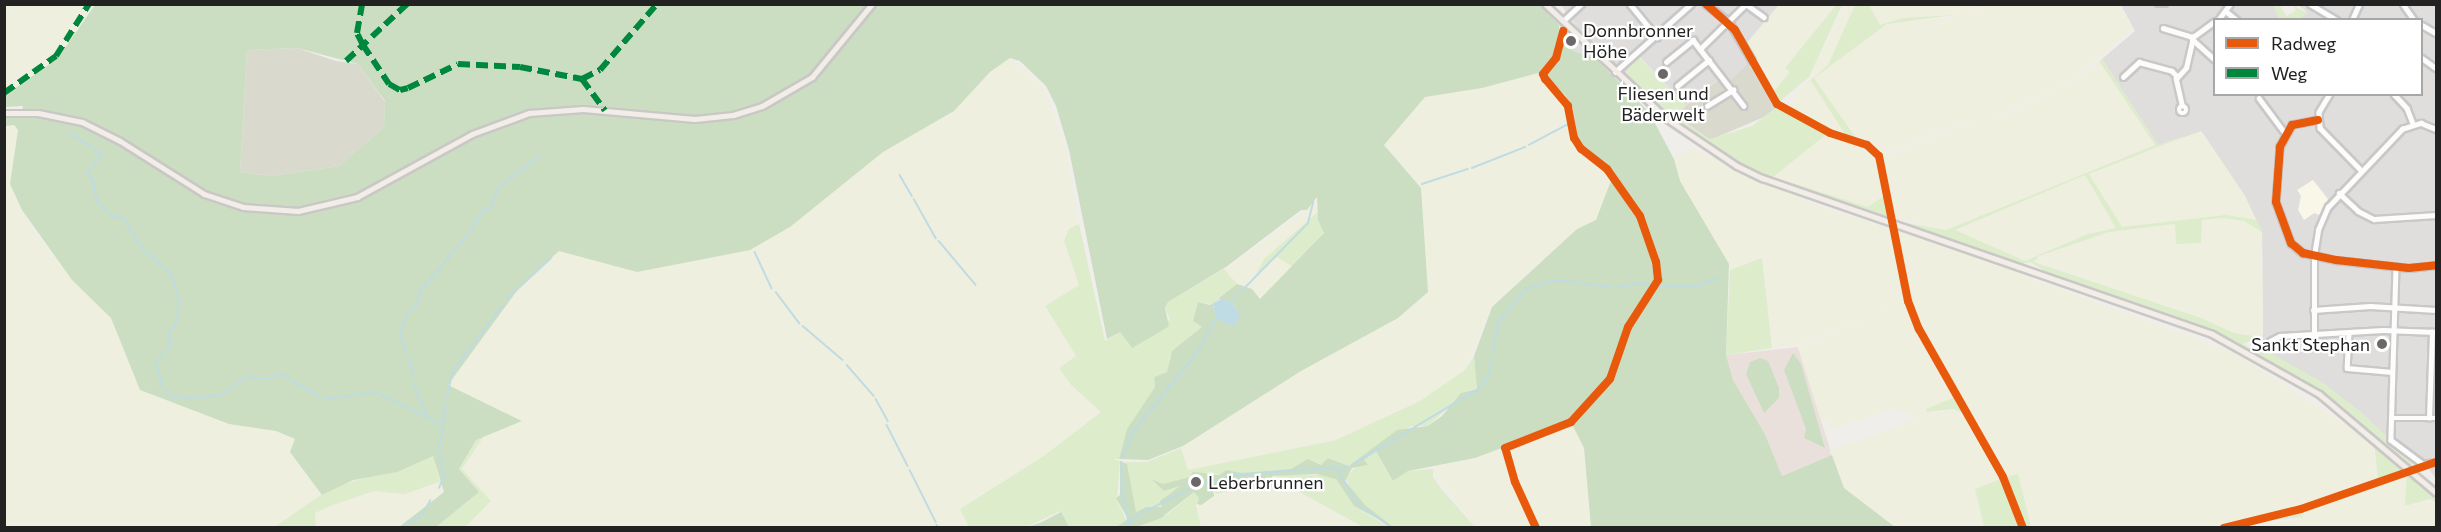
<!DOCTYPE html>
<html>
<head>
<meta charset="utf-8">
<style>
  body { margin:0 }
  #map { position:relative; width:2441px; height:532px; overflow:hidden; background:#f0eeeb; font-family:Commissioner,sans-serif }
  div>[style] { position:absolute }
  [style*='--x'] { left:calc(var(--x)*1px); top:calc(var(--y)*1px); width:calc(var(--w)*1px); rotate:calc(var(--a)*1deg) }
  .residential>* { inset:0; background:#dfdedc }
  .education>* { inset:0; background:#f8f7e8 }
  .military>* { inset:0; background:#eae0db }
  .construction>* { inset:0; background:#d9d9cd }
  .farmland>* { inset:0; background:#efefdf }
  .grass>* { inset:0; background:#ddeccb }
  .forest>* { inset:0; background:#cbdec1 }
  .parking>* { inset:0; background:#e0dfde }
  .water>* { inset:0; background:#bfdbe3 }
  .stream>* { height:1.5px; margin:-0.75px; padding:0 0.75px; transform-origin:0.75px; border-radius:0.75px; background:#bfdbe3 }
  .roads { filter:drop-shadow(2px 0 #c9c8c7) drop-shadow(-2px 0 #c9c8c7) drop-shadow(0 2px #c9c8c7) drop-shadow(0 -2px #c9c8c7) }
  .minor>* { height:4.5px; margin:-2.25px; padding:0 2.25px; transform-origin:2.25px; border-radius:2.25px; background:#fdfcfc }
  .minor>.ring { margin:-2.25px; padding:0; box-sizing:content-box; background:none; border:4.5px solid #fdfcfc; border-radius:50% }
  .major>* { height:5px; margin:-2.5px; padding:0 2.5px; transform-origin:2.5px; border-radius:2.5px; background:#f3ede7 }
  .quiet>* { height:6px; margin-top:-3px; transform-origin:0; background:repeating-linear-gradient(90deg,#00873e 0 12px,transparent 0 18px) }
  .cycleway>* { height:8px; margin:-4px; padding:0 4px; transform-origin:4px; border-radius:4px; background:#e8590c }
  .dots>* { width:16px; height:16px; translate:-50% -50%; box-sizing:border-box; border:3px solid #fff; border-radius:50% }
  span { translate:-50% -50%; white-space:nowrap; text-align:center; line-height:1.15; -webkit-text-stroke:4.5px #fff; paint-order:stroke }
  .poi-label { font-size:18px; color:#222 }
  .left { translate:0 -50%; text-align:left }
  .right { translate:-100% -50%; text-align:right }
  .frame { position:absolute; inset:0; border:6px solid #222; pointer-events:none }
  .legend { position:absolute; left:2213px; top:18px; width:210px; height:78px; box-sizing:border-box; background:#fff; border:2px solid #a7a7a7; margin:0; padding:8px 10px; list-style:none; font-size:18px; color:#222 }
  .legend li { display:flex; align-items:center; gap:12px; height:30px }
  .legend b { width:30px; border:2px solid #a7a7a7 }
</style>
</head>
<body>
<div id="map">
  <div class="residential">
    <i style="clip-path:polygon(1561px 5px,1779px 5px,1746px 44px,1753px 59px,1729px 81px,1723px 75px,1686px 106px,1639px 56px,1627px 70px,1626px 79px,1592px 48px)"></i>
    <i style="clip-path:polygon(2121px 5px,2279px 5px,2274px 6px,2280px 19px,2214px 20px,2214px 94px,2422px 94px,2422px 20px,2299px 19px,2307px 12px,2298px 5px,2436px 5px,2436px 479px,2428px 468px,2418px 470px,2417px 462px,2323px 383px,2259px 349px,2263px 336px,2262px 232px,2245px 196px,2202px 132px,2158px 145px,2102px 59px,2135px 31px)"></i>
  </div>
  <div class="education">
    <i style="clip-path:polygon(2313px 180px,2328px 199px,2319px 215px,2314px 213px,2304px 220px,2298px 210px,2301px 196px,2297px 190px)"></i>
  </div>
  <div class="military">
    <i style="clip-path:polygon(1798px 347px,1832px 455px,1782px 476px,1765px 434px,1733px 380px,1726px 355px)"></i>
  </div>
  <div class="construction">
    <i style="clip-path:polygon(297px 48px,336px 61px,358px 64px,385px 102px,384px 127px,339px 166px,272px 176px,240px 172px,247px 50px)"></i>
    <i style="clip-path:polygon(1753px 59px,1780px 105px,1764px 117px,1710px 140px,1675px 115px,1724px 75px,1729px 81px)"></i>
  </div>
  <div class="farmland">
    <i style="clip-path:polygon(4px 5px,95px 5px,58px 58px,5px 96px)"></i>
    <i style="clip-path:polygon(1779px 5px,1836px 5px,1785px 67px,1790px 71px,1772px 93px,1746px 44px)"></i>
    <i style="clip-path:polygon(1844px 5px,1855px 5px,1842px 36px,1828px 65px,1808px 80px)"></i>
    <i style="clip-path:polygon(1869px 5px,1990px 5px,1963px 14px,1880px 25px)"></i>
    <i style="clip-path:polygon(1995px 5px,2119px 5px,2133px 28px,2078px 76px,2051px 91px,1990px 119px,1946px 129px,1883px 154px,1856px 138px,1814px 78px,1887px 24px,1950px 18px)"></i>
    <i style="clip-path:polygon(1008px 60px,1017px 63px,1044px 88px,1067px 152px,1079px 224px,1069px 229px,1064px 241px,1079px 285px,1044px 306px,1076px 356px,1059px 368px,1070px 385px,1100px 412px,1045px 455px,960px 508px,969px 527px,465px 527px,491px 501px,462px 469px,484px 436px,522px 421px,448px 385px,519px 288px,560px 250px,637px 272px,750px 250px,790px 227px,883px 152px,954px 111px,990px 72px)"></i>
    <i style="clip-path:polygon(2101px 61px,2155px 145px,1946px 230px,1895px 218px,1881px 157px,1946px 131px,2007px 114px,2075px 80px)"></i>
    <i style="clip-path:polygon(1542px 71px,1565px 94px,1573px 109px,1573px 122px,1600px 169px,1612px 178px,1596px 220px,1576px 229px,1491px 307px,1465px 370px,1420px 401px,1336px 440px,1188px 470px,1181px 448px,1301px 371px,1398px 318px,1428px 292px,1418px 183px,1383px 145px,1425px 97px,1482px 88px)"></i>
    <i style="clip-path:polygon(1811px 80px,1825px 103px,1847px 137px,1788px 109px,1801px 87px)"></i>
    <i style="clip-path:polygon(14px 125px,18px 130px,10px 184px,16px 198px,33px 229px,72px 280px,111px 318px,140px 390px,229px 424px,276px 431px,295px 440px,290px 452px,322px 495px,273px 527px,5px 528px,4px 126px)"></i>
    <i style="clip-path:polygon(2201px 131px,2245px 196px,2256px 222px,2226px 215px,2122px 228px,2089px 174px)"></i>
    <i style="clip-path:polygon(1828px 133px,1874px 152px,1888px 193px,1868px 207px,1772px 177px)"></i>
    <i style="clip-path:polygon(evenodd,1693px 148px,1816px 205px,2025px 270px,2020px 271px,2038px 281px,2235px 353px,2373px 443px,2376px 481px,2406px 472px,2405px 506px,2434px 501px,2436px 527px,2247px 527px,2303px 519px,2300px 509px,2233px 525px,2242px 527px,2031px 527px,2018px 474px,1975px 489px,1984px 527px,1895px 527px,1844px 488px,1830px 451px,1915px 419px,1911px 414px,1890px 409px,1832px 430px,1828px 422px,1822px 423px,1798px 347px,1899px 304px,1798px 345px,1772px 348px,1762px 258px,1730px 270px,1680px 181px,1673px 156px,1693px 148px,1957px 396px,1972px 421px,1953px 410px,1927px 413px,1926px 409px,1957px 396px)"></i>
    <i style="clip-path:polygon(2085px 175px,2116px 228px,2088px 234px,2025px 261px,1955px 230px)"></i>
    <i style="clip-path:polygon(1314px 197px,1318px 212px,1265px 259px,1255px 274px,1277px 256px,1293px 267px,1260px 299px,1252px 289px,1237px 284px,1225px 269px,1310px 207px)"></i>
    <i style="clip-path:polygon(2224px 218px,2244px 221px,2262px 232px,2263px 337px,2234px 333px,2201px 318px,2033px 260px,2103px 233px,2176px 224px,2176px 244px,2201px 243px,2201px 220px)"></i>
    <i style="clip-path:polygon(1571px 422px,1583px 448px,1591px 527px,1476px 527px,1432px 472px,1435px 467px,1475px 459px)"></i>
    <i style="clip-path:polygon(440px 482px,444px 491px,399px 527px,316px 527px,315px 513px,330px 506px,374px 491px,422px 490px)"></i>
    <i style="clip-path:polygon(1247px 487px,1290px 487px,1363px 528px,1201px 527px,1197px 504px,1210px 498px,1213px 491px,1217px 494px)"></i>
  </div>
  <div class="grass">
    <i style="clip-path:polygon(1836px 5px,1842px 5px,1809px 77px,1779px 102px,1772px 93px,1790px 72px,1785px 68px)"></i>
    <i style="clip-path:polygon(1855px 5px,1869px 5px,1880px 25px,1903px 18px,1953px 15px,1887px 24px,1814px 78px,1856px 138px,1868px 144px,1883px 154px,1881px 155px,1865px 143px,1847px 137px,1811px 81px,1806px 84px,1828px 65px)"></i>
    <i style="clip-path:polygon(2273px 5px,2280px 6px,2287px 16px,2296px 10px,2293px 5px,2307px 13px,2300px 19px,2280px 19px)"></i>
    <i style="clip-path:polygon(1638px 56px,1686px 106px,1675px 116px,1710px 139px,1752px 126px,1778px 106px,1828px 133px,1773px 177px,1868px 207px,1888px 193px,1891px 218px,1774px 181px,1681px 129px,1626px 79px,1627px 70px)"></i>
    <i style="clip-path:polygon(evenodd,2102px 59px,2158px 145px,2194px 133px,2089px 174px,2122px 227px,2226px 215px,2257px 220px,2262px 232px,2244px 221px,2224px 218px,2202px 220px,2201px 243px,2176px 244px,2175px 224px,2109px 232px,2039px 256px,2034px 262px,2201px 318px,2234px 333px,2260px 337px,2243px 344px,2256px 351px,2258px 346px,2323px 383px,2361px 412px,2418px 466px,2409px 464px,2312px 387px,2231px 340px,2050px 274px,2030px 262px,2021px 264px,1895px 221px,1946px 230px,2155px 145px,2099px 61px,2102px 59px,2085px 175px,2116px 228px,2088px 234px,2025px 261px,1955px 230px,2085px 175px)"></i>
    <i style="clip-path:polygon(1318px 212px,1325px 230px,1314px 248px,1293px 267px,1277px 257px,1255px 275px,1265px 258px)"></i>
    <i style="clip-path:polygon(1079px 224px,1105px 341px,1120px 332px,1131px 347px,1170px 319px,1165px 308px,1168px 302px,1224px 269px,1237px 284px,1210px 304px,1198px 302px,1193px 321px,1203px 327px,1169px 358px,1171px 367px,1167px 372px,1154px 377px,1155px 387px,1127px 429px,1119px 459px,1113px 459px,1120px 461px,1117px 501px,1127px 521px,1116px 527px,1069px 527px,1060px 511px,1027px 527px,969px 527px,960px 509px,1045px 455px,1101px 412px,1071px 385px,1059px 368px,1076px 356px,1045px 306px,1079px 285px,1064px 241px,1069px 229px)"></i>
    <i style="clip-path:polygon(1762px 258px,1772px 348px,1726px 355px,1730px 270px)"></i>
    <i style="clip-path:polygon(1474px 356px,1477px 389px,1467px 391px,1428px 426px,1412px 426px,1388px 438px,1349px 466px,1329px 458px,1322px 465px,1311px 460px,1291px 469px,1220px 475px,1211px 472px,1163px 484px,1152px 480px,1164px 491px,1181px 486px,1167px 495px,1160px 504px,1162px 507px,1146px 507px,1136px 512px,1125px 462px,1147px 462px,1181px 448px,1188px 470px,1336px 440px,1420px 401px,1465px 370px)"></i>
    <i style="clip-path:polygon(1957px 396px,1968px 415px,1953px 409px,1927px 412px,1926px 409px)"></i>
    <i style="clip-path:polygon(484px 436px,462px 469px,491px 501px,465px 527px,435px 528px,479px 492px,459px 469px,476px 440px)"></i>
    <i style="clip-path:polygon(2374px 442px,2411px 470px,2378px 480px)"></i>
    <i style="clip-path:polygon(1376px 451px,1393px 481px,1408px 471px,1433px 469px,1433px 477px,1443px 491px,1475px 527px,1393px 527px,1373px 513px,1353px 493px,1345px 478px,1358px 465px,1366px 466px,1364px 460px)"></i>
    <i style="clip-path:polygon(433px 456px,440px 482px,404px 494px,374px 491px,330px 506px,315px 513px,316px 527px,273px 528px,331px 488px)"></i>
    <i style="clip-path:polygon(2407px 472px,2436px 498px,2436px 503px,2430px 499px,2405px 506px)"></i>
    <i style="clip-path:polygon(2018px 474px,2024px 498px,2031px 527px,2023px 527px,2004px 478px)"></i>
    <i style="clip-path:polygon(1284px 475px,1329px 475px,1336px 479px,1354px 506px,1389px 527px,1363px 527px,1290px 487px,1247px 487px,1217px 494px,1213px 491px)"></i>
    <i style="clip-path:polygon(2003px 478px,2020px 516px,2022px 527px,1984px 527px,1975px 489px)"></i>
    <i style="clip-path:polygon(1194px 492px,1199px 498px,1196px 505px,1201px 527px,1137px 528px,1168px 514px)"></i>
    <i style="clip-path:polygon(2301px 509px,2303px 520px,2301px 517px,2234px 525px)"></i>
  </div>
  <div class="forest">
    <i style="clip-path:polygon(evenodd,95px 5px,1540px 5px,1559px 25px,1559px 35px,1574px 51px,1595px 58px,1649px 112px,1674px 159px,1680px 181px,1729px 264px,1726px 355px,1733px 380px,1765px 434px,1782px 476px,1832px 455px,1844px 488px,1895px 527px,1591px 527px,1584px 448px,1571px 422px,1475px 458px,1408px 471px,1393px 481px,1376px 451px,1364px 460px,1368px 465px,1352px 468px,1345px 481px,1365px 505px,1393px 527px,1354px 506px,1336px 479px,1316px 474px,1273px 476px,1268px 482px,1252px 480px,1213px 489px,1214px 496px,1201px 505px,1197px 504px,1199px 498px,1194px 492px,1161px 518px,1137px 527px,1116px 527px,1128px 519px,1116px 498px,1120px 495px,1120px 461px,1127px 464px,1136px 512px,1146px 507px,1162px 507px,1160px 501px,1180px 486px,1164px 491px,1151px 479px,1163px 484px,1190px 477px,1193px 472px,1220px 475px,1226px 470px,1241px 473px,1291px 469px,1308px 459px,1321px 465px,1328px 458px,1349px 466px,1397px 430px,1428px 426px,1442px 416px,1461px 393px,1477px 389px,1474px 356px,1492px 307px,1577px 229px,1596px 220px,1612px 178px,1594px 162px,1578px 139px,1573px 109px,1565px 95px,1542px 72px,1482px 88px,1425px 97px,1384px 145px,1421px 188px,1428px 292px,1398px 318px,1301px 371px,1183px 446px,1148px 460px,1119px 459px,1127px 429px,1155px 387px,1154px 377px,1167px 372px,1172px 351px,1202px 327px,1193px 321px,1198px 302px,1210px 305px,1237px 284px,1252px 289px,1260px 299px,1324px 233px,1318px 220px,1317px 197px,1307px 210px,1301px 210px,1226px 267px,1168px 302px,1165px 308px,1169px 326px,1163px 330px,1132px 348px,1120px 332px,1107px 339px,1069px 150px,1056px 106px,1046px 86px,1020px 61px,1010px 58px,990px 72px,954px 111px,883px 152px,790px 227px,750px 250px,637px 272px,559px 251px,519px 288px,448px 385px,522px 421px,476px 440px,459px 469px,479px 492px,435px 528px,399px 527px,444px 492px,433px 456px,397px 472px,353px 480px,322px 495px,290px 452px,295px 439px,276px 431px,229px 424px,140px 390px,111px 318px,72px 280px,22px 210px,10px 184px,18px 130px,14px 125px,5px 126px,5px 118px,20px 118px,23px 106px,5px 107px,4px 96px,58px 58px,95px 5px,297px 48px,358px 64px,385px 101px,384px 127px,339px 166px,272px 176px,240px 172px,247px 50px,297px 48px,95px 5px,1219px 299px,1231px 302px,1238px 311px,1215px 314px,1213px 304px,1219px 299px)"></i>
    <i style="clip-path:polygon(1793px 353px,1801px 364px,1825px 448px,1804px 438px,1806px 429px,1784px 370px)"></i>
    <i style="clip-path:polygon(1760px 358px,1768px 361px,1779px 388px,1779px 398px,1764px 413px,1746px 374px,1750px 362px)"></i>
    <i style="clip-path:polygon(1061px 512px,1069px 527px,1028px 527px,1042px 522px)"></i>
  </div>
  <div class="parking">
    <i style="clip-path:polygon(1560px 25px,1570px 32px,1595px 57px,1575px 52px,1559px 35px)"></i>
  </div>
  <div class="water">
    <i style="clip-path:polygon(1221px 299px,1231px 302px,1238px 311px,1240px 317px,1233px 326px,1219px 320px,1215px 314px,1213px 304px)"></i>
  </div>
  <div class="stream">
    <i style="--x:70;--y:133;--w:38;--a:33"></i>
    <i style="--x:102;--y:154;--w:24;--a:126"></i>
    <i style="--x:88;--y:173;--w:11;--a:56"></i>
    <i style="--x:94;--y:182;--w:20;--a:81"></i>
    <i style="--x:97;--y:202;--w:23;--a:41"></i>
    <i style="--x:114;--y:217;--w:9;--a:0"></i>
    <i style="--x:123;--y:217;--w:38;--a:58"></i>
    <i style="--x:143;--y:249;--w:37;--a:41"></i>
    <i style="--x:171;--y:273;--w:31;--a:73"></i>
    <i style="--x:180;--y:303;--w:20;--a:99"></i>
    <i style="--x:177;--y:323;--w:14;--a:126"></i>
    <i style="--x:169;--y:334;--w:11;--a:75"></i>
    <i style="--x:172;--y:345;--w:23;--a:133"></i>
    <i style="--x:156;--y:362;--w:25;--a:74"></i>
    <i style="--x:1529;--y:145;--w:47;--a:-28.2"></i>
    <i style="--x:1472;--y:168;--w:57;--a:-21.6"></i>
    <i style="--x:900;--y:175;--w:24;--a:60"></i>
    <i style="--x:1422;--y:184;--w:48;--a:-18.1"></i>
    <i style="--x:914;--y:199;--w:45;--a:60.6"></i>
    <i style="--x:939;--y:241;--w:57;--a:49.9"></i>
    <i style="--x:755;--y:252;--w:40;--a:65"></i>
    <i style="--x:1618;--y:287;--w:22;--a:-10"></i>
    <i style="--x:1640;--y:283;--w:13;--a:13"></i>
    <i style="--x:1659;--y:287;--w:36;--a:0"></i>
    <i style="--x:1695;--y:287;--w:26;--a:-21"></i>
    <i style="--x:776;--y:292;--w:39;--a:53"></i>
    <i style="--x:507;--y:299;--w:60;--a:-43"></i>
    <i style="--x:1231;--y:302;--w:110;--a:-45.7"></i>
    <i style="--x:1308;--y:223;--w:21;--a:-76"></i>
    <i style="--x:803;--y:326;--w:52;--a:40.4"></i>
    <i style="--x:1493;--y:352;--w:31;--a:-79"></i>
    <i style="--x:1499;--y:322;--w:43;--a:-50.7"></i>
    <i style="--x:1526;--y:289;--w:33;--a:-16"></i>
    <i style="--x:1558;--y:280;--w:53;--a:7.5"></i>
    <i style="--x:406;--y:353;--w:21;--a:-107"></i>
    <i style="--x:400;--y:333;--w:20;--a:-70"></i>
    <i style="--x:407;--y:314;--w:13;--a:-42"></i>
    <i style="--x:417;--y:305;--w:16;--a:-75"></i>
    <i style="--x:421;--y:290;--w:72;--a:-49.5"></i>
    <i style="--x:468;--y:235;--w:29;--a:-59"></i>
    <i style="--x:483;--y:210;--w:8;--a:-14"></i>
    <i style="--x:491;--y:208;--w:22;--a:-69"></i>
    <i style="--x:499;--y:187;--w:51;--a:-37.1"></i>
    <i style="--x:410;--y:358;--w:20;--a:79"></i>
    <i style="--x:847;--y:365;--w:41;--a:48.9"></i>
    <i style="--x:414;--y:384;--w:35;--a:68"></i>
    <i style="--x:166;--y:390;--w:8;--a:50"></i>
    <i style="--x:171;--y:396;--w:19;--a:6"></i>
    <i style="--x:190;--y:398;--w:32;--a:-5"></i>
    <i style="--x:222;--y:395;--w:30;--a:-37"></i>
    <i style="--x:246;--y:377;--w:23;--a:5"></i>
    <i style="--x:269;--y:379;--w:14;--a:-21"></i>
    <i style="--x:282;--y:374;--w:42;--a:31.4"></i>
    <i style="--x:447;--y:397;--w:25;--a:-78"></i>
    <i style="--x:452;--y:373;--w:84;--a:-53.3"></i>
    <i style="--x:324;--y:399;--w:51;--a:-7.8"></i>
    <i style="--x:375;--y:392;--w:76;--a:25.9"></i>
    <i style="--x:443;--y:425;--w:21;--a:-82"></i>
    <i style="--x:876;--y:399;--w:25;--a:61"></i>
    <i style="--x:887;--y:425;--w:46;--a:62.9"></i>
    <i style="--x:438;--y:451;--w:23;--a:-77"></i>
    <i style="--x:1123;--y:456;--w:26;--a:-67"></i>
    <i style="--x:1133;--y:432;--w:102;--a:-51"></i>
    <i style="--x:1197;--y:353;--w:41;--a:-60.9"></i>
    <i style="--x:1122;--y:462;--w:27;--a:90"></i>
    <i style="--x:1122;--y:489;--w:35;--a:78"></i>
    <i style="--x:1352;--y:465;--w:149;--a:-31"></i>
    <i style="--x:1480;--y:388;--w:16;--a:-55"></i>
    <i style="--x:1489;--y:375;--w:17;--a:-80"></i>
    <i style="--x:910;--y:470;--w:58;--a:63.4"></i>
    <i style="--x:1339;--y:470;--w:8;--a:-23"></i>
    <i style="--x:1196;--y:486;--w:42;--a:-15"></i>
    <i style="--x:1237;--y:475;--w:99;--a:-4.6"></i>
    <i style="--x:1336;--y:467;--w:44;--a:58.8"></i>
    <i style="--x:1359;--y:505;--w:41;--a:34.1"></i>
    <i style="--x:439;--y:488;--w:13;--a:-67"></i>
    <i style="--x:444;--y:476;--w:21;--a:-101"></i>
    <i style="--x:937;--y:525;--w:3;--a:72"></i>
    <i style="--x:400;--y:528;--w:27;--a:-31"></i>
    <i style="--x:423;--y:514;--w:15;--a:-62"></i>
    <i style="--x:1123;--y:528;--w:20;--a:-41"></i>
    <i style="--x:1138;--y:515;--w:58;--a:-26.6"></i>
    <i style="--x:1860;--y:528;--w:3;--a:-45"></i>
  </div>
  <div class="roads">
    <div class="minor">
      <i style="--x:1630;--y:4;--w:43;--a:50.7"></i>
      <i style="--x:1706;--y:4;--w:31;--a:38"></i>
      <i style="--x:1730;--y:23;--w:43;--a:59.3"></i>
      <i style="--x:2158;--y:4;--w:7;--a:0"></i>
      <i style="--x:2310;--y:4;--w:31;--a:31"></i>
      <i style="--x:2403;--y:4;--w:19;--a:55"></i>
      <i style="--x:2227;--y:12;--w:13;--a:39"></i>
      <i style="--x:2218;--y:20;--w:20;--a:-53"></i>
      <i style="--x:2352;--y:20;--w:17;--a:-66"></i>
      <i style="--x:1563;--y:21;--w:25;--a:-43"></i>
      <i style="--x:2422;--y:25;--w:16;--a:30"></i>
      <i style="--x:2163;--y:28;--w:31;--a:17"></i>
      <i style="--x:2192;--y:39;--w:30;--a:42"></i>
      <i style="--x:1700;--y:49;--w:64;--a:-44.4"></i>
      <i style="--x:1746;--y:4;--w:22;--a:36"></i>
      <i style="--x:2422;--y:58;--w:17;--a:36"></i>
      <i style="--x:1666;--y:62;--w:35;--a:-39"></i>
      <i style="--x:1693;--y:40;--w:83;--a:52.3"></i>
      <i style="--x:1615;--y:72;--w:102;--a:-41.8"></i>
      <i style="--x:2123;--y:77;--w:22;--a:-43"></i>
      <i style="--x:2139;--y:62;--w:34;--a:15"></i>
      <i style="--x:2172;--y:71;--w:7;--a:45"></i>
      <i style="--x:1677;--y:86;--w:41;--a:-39.1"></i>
      <i style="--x:2330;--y:94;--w:21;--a:121"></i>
      <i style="--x:2319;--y:112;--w:16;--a:86"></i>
      <i style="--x:2320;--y:128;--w:59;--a:45.7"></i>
      <i style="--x:2394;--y:94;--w:19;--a:47"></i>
      <i style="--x:2407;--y:108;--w:17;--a:69"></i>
      <i style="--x:2259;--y:98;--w:44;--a:53.4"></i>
      <i class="ring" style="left:2179px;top:106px;width:3.5px;height:3.5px"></i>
      <i style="--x:1707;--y:106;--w:31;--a:-32"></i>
      <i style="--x:2182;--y:106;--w:28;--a:-103"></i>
      <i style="--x:2176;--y:79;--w:15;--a:-48"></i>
      <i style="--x:2186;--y:68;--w:32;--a:-77"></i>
      <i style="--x:2193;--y:37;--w:26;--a:-36"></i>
      <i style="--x:2318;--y:120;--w:26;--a:169"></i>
      <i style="--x:2292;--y:125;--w:25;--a:119"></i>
      <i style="--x:2280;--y:147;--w:55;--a:94.2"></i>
      <i style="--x:2276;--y:202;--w:44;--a:69.9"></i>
      <i style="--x:2291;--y:243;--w:16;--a:40"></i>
      <i style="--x:2303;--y:253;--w:34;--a:12"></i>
      <i style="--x:2336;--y:260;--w:73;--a:6.3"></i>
      <i style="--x:2409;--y:268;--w:27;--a:-6"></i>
      <i style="--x:2339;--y:193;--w:26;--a:43"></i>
      <i style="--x:2358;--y:211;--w:18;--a:27"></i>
      <i style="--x:2374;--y:219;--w:62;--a:-3.7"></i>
      <i style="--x:2396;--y:267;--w:173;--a:91.7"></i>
      <i style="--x:2391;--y:440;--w:40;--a:37"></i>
      <i style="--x:2423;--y:464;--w:13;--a:-9"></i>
      <i style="--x:2313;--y:310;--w:57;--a:-4"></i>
      <i style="--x:2370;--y:306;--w:66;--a:3.5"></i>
      <i style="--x:2349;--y:333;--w:35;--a:93"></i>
      <i style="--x:2347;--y:368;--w:45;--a:5.1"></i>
      <i style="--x:2314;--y:335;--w:79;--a:-90"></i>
      <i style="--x:2314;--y:256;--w:26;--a:-81"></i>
      <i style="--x:2318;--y:230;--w:25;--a:-67"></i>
      <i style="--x:2328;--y:207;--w:108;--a:-46.5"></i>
      <i style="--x:2402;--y:129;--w:20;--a:-18"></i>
      <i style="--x:2421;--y:123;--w:16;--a:22"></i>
      <i style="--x:2270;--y:341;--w:11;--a:-27"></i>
      <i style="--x:2280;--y:336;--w:103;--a:-3.3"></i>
      <i style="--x:2383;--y:330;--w:53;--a:2.2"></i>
      <i style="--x:2391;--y:418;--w:45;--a:0"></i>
      <i style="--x:2429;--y:418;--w:86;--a:-88"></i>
    </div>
    <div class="major">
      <i style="--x:1545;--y:4;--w:168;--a:43.3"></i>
      <i style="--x:1667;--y:119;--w:84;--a:33.9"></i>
      <i style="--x:1737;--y:166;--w:28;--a:26"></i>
      <i style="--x:1762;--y:178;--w:476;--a:19.1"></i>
      <i style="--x:2212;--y:334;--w:123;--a:29.3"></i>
      <i style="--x:2319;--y:394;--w:153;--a:40.2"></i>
      <i style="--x:4;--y:113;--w:34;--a:0"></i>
      <i style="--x:38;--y:113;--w:45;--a:11.6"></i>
      <i style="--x:82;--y:122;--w:42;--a:26.6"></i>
      <i style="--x:120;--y:141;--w:99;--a:32.2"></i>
      <i style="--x:204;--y:194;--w:41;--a:18.4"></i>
      <i style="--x:243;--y:207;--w:55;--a:4.2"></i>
      <i style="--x:298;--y:211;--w:61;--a:-13.3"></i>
      <i style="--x:357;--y:197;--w:131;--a:-28.7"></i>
      <i style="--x:472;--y:134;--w:61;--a:-20.2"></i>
      <i style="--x:529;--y:113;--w:54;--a:-4.2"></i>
      <i style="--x:583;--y:109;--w:112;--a:5.1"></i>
      <i style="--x:695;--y:119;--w:38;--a:-6"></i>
      <i style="--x:733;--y:115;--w:30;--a:-17"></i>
      <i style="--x:762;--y:106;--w:58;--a:-30.1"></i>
      <i style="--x:812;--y:77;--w:94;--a:-50.6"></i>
    </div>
  </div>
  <div class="quiet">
    <i style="--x:407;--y:4;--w:60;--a:137"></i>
    <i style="--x:363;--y:45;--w:47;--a:56.3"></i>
    <i style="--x:389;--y:84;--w:13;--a:29"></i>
    <i style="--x:400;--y:90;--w:8;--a:-14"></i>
    <i style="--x:408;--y:88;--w:55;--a:-25.6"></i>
    <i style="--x:458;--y:64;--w:62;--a:2.8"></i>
    <i style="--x:520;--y:67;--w:63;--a:11"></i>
    <i style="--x:582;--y:79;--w:39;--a:54"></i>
    <i style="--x:346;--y:61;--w:23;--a:-43"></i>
    <i style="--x:363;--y:45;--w:13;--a:-117"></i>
    <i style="--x:357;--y:33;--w:29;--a:-80"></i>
    <i style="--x:582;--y:79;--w:20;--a:-27"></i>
    <i style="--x:600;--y:70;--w:87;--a:-49.2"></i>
    <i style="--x:4;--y:93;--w:64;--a:-35.4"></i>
    <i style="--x:56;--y:56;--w:62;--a:-57.6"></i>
  </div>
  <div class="cycleway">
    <i style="--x:1706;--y:4;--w:39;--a:42"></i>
    <i style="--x:1735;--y:30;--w:85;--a:60.4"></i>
    <i style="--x:1777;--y:104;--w:60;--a:28.7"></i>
    <i style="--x:1830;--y:133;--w:39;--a:18"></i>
    <i style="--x:1867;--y:145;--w:16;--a:43"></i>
    <i style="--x:1879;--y:156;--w:148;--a:78.7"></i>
    <i style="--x:1908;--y:301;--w:30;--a:69"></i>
    <i style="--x:1919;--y:329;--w:170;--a:60.4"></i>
    <i style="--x:2003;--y:477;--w:55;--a:68.6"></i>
    <i style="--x:2318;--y:120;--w:26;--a:169"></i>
    <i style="--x:2292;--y:125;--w:25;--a:119"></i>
    <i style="--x:2280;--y:147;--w:55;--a:94.2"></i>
    <i style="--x:2276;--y:202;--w:44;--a:69.9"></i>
    <i style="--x:2291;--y:243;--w:16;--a:40"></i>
    <i style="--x:2303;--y:253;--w:34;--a:12"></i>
    <i style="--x:2336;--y:260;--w:73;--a:6.3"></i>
    <i style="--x:2409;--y:268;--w:27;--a:-6"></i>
    <i style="--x:1536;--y:528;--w:51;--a:-114.5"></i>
    <i style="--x:1515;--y:482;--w:35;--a:-106"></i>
    <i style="--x:1505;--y:448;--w:71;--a:-21.5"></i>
    <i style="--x:1571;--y:422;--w:58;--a:-47.8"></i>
    <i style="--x:1610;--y:379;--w:55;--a:-70.9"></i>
    <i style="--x:1628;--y:327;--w:56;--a:-57.4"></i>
    <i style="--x:1658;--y:280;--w:18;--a:-96"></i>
    <i style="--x:1656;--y:262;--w:49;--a:-109.2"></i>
    <i style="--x:1640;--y:216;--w:57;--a:-125.1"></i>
    <i style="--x:1607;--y:169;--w:33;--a:-142"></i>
    <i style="--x:1581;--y:149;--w:13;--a:-122"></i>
    <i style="--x:1574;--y:138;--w:33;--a:-101"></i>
    <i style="--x:1568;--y:106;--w:35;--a:-130"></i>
    <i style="--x:1545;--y:79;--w:5;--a:-112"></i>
    <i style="--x:1543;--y:74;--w:21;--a:-51"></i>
    <i style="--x:1556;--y:58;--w:28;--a:-75"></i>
    <i style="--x:2224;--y:528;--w:79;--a:-13.9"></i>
    <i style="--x:2301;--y:509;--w:143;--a:-19.2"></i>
  </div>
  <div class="dots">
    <i style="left:1571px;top:41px;background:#6a6968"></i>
    <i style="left:1663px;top:74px;background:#6a6968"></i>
    <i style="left:2382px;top:344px;background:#6a6968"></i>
    <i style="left:1196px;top:482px;background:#6a6968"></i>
  </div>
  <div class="poi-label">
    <span class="left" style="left:1583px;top:41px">Donnbronner<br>Höhe</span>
    <span style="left:1663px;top:104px">Fliesen und<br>Bäderwelt</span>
    <span class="right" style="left:2370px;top:344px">Sankt Stephan</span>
    <span class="left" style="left:1208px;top:482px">Leberbrunnen</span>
  </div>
  <div class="frame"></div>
  <ul class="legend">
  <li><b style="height:8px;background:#e8590c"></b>Radweg</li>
  <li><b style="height:8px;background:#00873e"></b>Weg</li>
  </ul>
</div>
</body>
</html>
